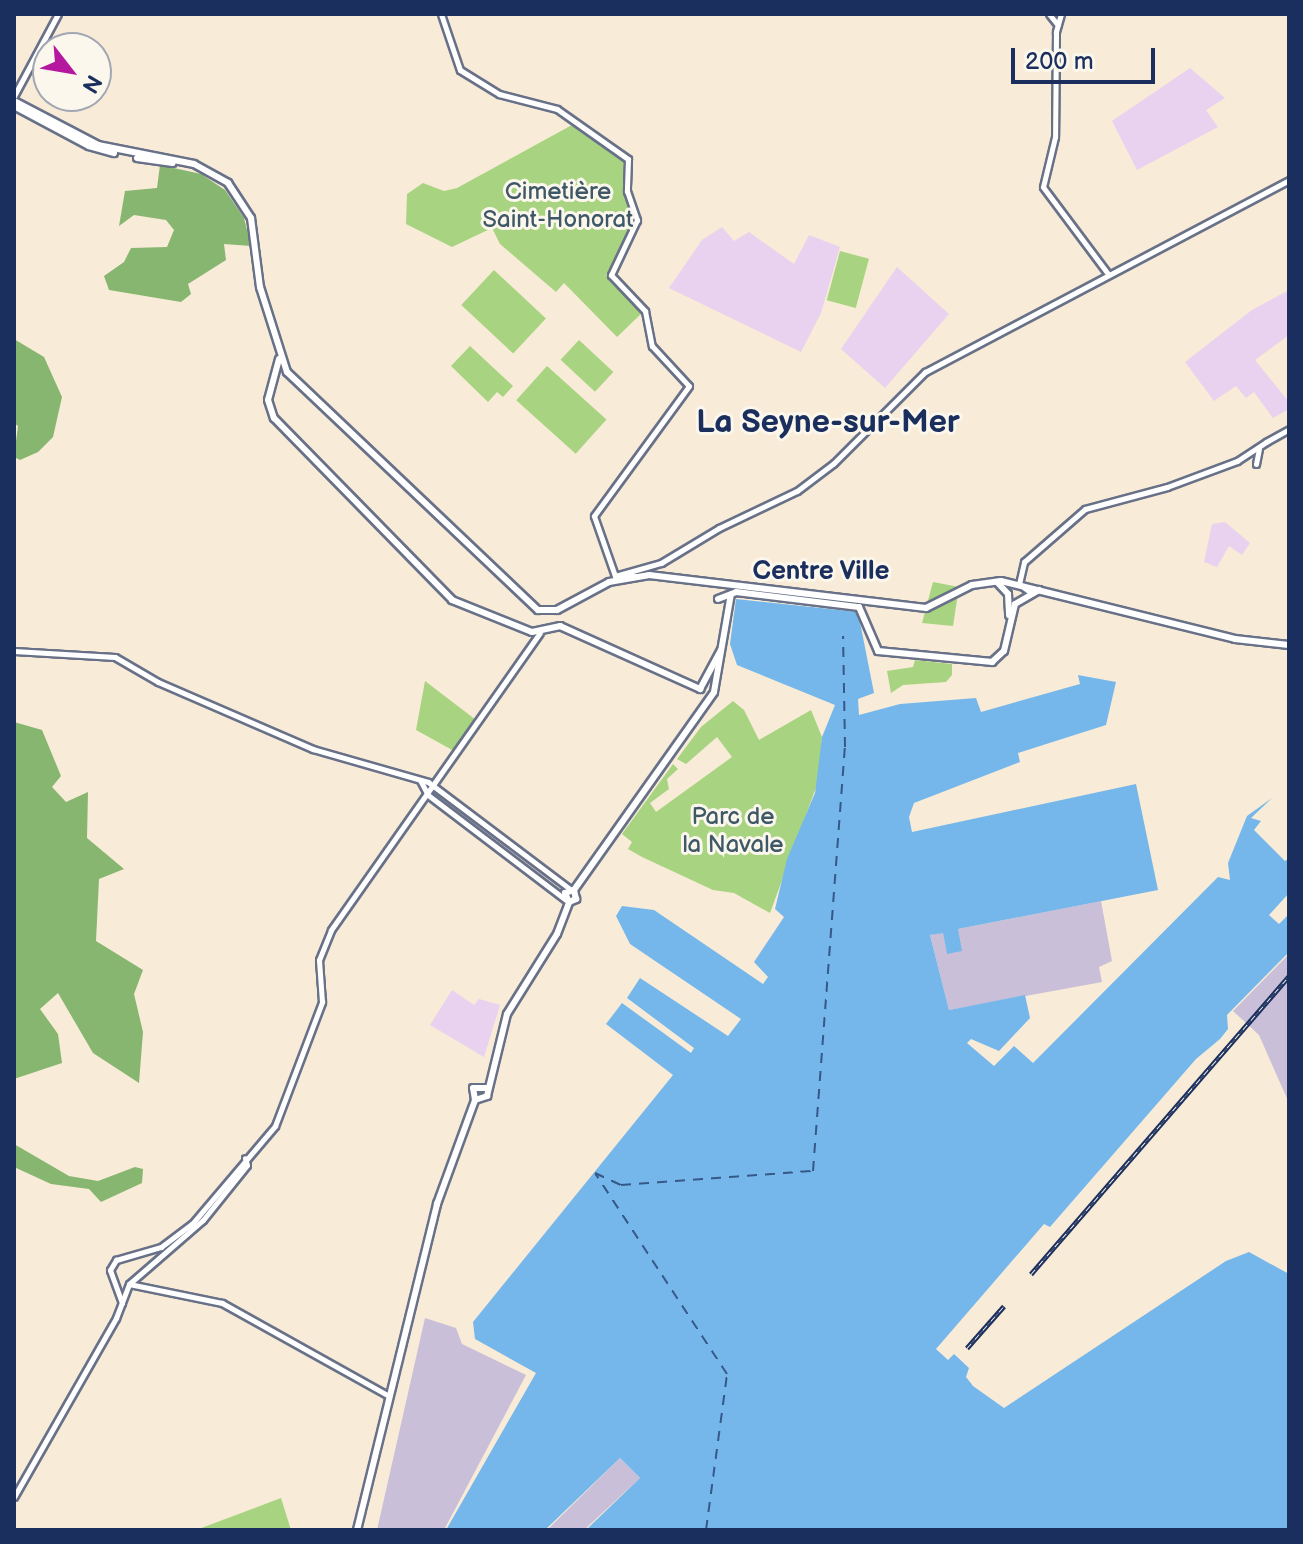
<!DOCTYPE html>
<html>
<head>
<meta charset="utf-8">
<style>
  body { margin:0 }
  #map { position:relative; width:1303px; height:1544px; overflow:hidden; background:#f8ebd7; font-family:"Balsamiq Sans",sans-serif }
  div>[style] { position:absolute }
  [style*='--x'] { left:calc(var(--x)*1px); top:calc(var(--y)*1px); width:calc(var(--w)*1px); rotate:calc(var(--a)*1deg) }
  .built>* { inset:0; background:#e8d2ef }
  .industrial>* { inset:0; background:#c9bfd8 }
  .green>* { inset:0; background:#a8d481; transform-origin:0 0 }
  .forest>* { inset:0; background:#86b66f }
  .water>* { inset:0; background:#75b7ea }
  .ferry>* { height:2px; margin-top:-1px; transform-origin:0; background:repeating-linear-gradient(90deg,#365888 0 10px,transparent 0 18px) }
  .roads { filter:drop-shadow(2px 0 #687188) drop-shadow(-2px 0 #687188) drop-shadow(0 2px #687188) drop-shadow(0 -2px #687188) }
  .tertiary>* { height:5px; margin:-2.5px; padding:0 2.5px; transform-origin:2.5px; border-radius:2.5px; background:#fff }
  .secondary>* { height:6px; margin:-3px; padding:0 3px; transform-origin:3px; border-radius:3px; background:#fff }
  .rail>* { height:5px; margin-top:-2.5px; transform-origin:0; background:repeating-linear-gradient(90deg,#fbf7ec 0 6px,#1b2f5e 0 12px); box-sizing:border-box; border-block:2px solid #1b2f5e }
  span { translate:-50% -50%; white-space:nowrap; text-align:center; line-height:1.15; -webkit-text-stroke:6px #fbf7ec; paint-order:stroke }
  .park-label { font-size:24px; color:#3e5867 }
  .neighbourhood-label { font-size:26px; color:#1b2f5e; font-weight:700 }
  .district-label { font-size:32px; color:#1b2f5e; font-weight:700 }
  .frame { position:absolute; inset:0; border:16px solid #1b2f5e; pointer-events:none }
  .north { position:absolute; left:32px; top:32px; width:80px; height:80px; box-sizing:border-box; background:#fbf7ec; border:2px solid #a1a7b3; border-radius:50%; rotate:121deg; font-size:22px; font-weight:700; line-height:32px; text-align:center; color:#1b2f5e }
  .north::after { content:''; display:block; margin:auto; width:28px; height:36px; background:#b5179e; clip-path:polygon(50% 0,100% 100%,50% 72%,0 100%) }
  .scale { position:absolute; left:1011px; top:48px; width:144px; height:36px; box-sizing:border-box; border:4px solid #1b2f5e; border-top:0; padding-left:10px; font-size:24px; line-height:28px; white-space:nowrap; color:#1b2f5e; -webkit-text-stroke:6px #fbf7ec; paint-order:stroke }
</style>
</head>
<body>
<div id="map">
  <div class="built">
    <i style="clip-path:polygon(1190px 68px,1225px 98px,1206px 110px,1218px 127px,1137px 170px,1112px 121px)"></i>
    <i style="clip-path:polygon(722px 227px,734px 241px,749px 232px,794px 264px,809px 235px,840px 247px,821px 313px,801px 352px,669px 288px,702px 240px)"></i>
    <i style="clip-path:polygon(897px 267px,949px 314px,885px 388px,841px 349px)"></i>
    <i style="clip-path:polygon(1289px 290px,1289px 335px,1255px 360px,1289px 402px,1289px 409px,1273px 418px,1254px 392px,1246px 398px,1236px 386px,1214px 401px,1185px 362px,1252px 310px)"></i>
    <i style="clip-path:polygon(1225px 522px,1250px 543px,1242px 555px,1229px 546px,1217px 567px,1204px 562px,1212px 524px)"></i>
    <i style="clip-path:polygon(452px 990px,474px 1005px,479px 999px,500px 1005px,484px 1057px,430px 1025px)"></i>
  </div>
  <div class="industrial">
    <i style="clip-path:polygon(1101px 901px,1112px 961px,1099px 967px,1102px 982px,949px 1010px,930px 935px,943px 932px,947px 953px,958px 929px)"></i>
    <i style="clip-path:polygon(1289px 954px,1289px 1103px,1259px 1035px,1233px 1011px)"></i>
    <i style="clip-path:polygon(425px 1318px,456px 1328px,462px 1344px,526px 1375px,444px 1530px,377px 1530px)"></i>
    <i style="clip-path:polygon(620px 1458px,640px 1478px,584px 1530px,547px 1530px)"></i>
  </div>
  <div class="green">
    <i style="clip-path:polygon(572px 125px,618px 152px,624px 161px,623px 192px,634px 223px,606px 275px,642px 313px,617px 337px,564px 283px,556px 292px,500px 244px,492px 228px,452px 247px,406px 224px,407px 194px,423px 183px,444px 191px,457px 188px)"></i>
    <i style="left:840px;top:251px;width:30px;height:51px;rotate:15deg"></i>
    <i style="left:494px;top:270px;width:71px;height:48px;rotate:43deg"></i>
    <i style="left:579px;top:340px;width:47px;height:27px;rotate:43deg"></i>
    <i style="clip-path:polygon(470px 346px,513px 386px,503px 397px,497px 392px,488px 402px,451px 366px)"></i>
    <i style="left:547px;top:366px;width:80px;height:46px;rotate:42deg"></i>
    <i style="clip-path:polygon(933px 582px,959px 587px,953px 626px,922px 623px)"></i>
    <i style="clip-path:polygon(915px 660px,952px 664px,952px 675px,946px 682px,903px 685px,891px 693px,887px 671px,913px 667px)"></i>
    <i style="clip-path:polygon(425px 681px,476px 720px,454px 751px,416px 730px)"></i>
    <i style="clip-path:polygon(733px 701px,744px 710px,759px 740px,811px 710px,822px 737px,818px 782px,770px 913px,734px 893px,713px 890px,642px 857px,628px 849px,632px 842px,622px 834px,673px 764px,678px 769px,667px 779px,669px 789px,650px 803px,656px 812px,732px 757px,717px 737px,686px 764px,677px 759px,701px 727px)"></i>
    <i style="clip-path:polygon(281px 1498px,291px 1530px,196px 1530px)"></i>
  </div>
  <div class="forest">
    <i style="clip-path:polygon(160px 165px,201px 174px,225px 190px,244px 218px,251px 246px,224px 244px,226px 260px,188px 284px,191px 294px,181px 302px,109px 290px,104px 276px,124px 262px,131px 248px,167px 247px,174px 230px,166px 220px,134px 215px,119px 226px,125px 191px,157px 188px)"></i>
    <i style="clip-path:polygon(14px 339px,44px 357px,62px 397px,53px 437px,38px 452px,20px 460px,14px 457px,18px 426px,14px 423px)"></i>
    <i style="clip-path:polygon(14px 722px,42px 730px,61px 776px,52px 787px,66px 802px,88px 792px,87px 838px,124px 869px,99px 879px,96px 941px,143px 970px,134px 994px,143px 1032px,139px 1083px,93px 1053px,58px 993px,40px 1009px,58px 1034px,62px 1063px,14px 1079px)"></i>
    <i style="clip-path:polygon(14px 1144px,69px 1176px,98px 1181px,135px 1167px,143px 1169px,142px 1183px,101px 1202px,89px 1189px,51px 1184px,14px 1167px)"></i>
  </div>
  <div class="water">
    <i style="clip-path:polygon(736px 599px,858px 612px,874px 693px,858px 699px,859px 715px,900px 704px,976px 698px,981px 712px,1080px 684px,1078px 675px,1116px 682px,1106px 725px,1018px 753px,1020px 762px,914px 803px,909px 817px,912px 832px,1136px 784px,1158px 890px,958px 929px,962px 951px,947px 954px,943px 933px,930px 935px,949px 1010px,1025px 995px,1030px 1018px,999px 1051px,971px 1039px,967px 1043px,994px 1066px,1014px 1046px,1033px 1063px,1218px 877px,1230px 880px,1228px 863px,1247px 816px,1272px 798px,1251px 818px,1261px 821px,1254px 830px,1285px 861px,1289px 858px,1289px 893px,1269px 915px,1279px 924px,1289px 914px,1289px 952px,1227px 1015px,1228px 1029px,1220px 1039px,1196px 1059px,1050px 1227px,1044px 1224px,936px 1349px,948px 1360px,954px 1354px,969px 1368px,966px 1377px,973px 1386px,1004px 1408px,1226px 1261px,1249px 1252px,1289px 1274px,1289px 1530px,586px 1530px,640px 1478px,620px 1458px,545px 1530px,446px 1530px,536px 1373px,475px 1339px,473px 1322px,673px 1075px,606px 1024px,622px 1003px,691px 1053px,694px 1048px,627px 998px,640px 978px,728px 1036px,741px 1019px,630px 944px,616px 916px,622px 906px,654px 910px,763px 984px,768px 977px,754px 962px,784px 917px,775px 909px,787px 859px,815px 793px,822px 737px,835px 705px,737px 665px,730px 644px)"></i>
  </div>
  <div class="ferry">
    <i style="--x:706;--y:1530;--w:157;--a:-82.3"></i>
    <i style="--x:727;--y:1374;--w:240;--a:-123.3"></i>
    <i style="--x:595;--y:1173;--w:29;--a:25"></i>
    <i style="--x:621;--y:1185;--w:193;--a:-4.2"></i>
    <i style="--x:813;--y:1171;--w:425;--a:-85.7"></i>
    <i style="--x:845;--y:747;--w:111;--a:-91"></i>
  </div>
  <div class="roads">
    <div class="tertiary">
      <i style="--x:441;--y:14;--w:59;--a:71.3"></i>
      <i style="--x:460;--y:70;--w:46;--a:31.6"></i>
      <i style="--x:499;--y:94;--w:60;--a:14.5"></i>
      <i style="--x:557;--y:109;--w:87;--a:35.2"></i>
      <i style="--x:628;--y:159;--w:32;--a:92"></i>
      <i style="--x:627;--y:191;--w:31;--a:71"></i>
      <i style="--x:637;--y:220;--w:61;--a:115.3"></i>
      <i style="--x:611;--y:275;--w:50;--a:46.6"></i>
      <i style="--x:645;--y:311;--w:36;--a:79"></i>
      <i style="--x:652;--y:346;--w:54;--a:47.2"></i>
      <i style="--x:689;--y:386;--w:161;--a:126.2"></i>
      <i style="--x:594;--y:516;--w:64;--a:70.7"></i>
      <i style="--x:1049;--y:14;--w:14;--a:51"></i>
      <i style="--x:1061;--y:14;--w:19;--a:106"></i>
      <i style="--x:1056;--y:32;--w:105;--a:90.5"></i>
      <i style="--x:1055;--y:137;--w:51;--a:103.5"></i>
      <i style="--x:1043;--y:187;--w:109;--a:53.2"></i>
      <i style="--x:14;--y:96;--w:93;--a:-61.8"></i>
      <i style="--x:1266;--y:442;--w:26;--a:-29"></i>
      <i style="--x:1256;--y:464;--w:15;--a:-79"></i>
      <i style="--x:615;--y:576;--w:48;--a:-15.8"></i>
      <i style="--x:661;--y:563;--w:68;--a:-31.1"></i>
      <i style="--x:719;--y:528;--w:86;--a:-25.4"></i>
      <i style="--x:797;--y:491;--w:46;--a:-37.1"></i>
      <i style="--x:834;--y:463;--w:129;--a:-45"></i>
      <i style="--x:925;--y:372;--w:412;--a:-27.8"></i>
      <i style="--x:620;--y:576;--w:21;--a:0"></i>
      <i style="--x:1030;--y:592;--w:14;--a:-144"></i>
      <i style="--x:1019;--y:584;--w:23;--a:-77"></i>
      <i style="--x:1024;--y:562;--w:81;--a:-41"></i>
      <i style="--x:1085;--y:509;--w:85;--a:-15"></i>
      <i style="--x:1167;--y:487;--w:75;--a:-20.4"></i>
      <i style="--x:1237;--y:461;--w:35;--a:-33"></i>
      <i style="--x:14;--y:651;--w:101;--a:3.4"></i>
      <i style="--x:115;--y:657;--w:50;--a:30.2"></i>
      <i style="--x:158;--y:682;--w:169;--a:23.4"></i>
      <i style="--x:313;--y:749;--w:120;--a:16"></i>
      <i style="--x:428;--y:782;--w:178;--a:37"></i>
      <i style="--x:420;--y:780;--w:17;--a:62"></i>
      <i style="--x:428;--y:795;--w:173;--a:37.3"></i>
      <i style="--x:129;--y:1284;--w:95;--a:11.5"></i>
      <i style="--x:222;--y:1303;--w:191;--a:29.1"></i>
      <i style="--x:122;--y:1303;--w:35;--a:-110"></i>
      <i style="--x:110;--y:1270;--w:12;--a:-59"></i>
      <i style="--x:116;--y:1260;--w:47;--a:-16.1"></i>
      <i style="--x:161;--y:1247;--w:39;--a:-37"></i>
      <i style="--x:192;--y:1224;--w:128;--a:-49.7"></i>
      <i style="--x:275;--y:1126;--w:133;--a:-69.2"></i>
      <i style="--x:322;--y:1002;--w:42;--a:-94.1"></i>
      <i style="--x:319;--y:960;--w:32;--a:-68"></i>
      <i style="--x:331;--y:930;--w:363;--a:-54.9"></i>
      <i style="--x:14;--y:1497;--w:206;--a:-60.3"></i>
      <i style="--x:116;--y:1318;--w:36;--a:-69"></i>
      <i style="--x:129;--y:1284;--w:98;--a:-40.9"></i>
      <i style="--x:203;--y:1220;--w:70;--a:-51.3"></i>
      <i style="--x:247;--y:1165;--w:7;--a:-106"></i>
    </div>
    <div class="secondary">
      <i style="--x:14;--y:101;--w:95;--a:27.6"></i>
      <i style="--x:98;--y:145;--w:98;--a:11.2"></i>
      <i style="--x:194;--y:164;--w:39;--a:29"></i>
      <i style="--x:228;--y:183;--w:42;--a:56.7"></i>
      <i style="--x:251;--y:218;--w:70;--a:82.6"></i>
      <i style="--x:260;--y:287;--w:89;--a:72.4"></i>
      <i style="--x:287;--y:372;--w:346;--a:43.5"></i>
      <i style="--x:538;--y:610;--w:19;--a:0"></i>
      <i style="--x:557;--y:610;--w:59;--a:-28.3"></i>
      <i style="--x:609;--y:582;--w:41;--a:-9.9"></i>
      <i style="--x:649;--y:575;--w:279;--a:6.8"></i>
      <i style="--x:926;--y:608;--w:51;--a:-26.6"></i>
      <i style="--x:972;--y:585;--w:29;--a:-8"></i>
      <i style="--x:1001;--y:581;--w:241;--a:13.9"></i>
      <i style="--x:1235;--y:639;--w:54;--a:6.3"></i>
      <i style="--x:14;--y:106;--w:85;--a:28.1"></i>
      <i style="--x:89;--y:146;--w:26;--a:16"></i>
      <i style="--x:137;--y:158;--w:36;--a:8"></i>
      <i style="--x:279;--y:359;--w:42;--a:105"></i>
      <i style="--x:268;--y:400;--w:19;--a:72"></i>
      <i style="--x:274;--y:418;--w:255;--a:45.6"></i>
      <i style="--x:452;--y:600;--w:86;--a:21.8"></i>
      <i style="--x:532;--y:632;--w:29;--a:-12"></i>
      <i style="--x:560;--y:626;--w:154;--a:24.2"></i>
      <i style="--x:997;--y:582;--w:16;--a:47"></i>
      <i style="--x:1008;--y:594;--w:21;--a:87"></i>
      <i style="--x:718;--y:599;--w:19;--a:-21"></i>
      <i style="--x:736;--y:592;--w:124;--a:7"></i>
      <i style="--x:859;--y:607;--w:48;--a:66.6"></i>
      <i style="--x:878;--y:651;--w:115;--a:5.5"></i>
      <i style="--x:992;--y:662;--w:16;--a:-43"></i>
      <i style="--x:1004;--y:651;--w:48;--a:-76.8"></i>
      <i style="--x:1015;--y:604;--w:28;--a:-30"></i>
      <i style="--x:700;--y:689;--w:44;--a:-61.7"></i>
      <i style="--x:574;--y:890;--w:242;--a:-54.7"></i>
      <i style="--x:714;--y:692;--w:99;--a:-80.2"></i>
      <i style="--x:569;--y:902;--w:10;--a:-114"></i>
      <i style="--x:565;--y:893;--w:9;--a:-18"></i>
      <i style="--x:475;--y:1100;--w:13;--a:-18"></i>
      <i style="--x:487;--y:1096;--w:84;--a:-76.3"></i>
      <i style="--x:507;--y:1014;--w:94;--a:-58"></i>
      <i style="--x:557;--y:934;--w:34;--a:-69"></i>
      <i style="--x:569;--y:902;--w:8;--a:-23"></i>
      <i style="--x:576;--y:899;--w:9;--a:-103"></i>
      <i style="--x:475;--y:1100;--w:12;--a:-99"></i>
      <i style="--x:473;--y:1088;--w:13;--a:0"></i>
      <i style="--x:357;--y:1530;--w:336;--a:-76.2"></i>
      <i style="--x:437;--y:1204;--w:111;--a:-69.9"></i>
    </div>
  </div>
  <div class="rail">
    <i style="--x:1031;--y:1274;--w:394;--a:-49.1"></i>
    <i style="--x:967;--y:1348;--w:56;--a:-48.6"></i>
  </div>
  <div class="park-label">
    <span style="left:558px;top:206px">Cimetière<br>Saint-Honorat</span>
    <span style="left:733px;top:831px">Parc de<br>la Navale</span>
  </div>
  <div class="neighbourhood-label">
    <span style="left:821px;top:572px">Centre Ville</span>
  </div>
  <div class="district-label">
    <span style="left:828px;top:423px">La Seyne-sur-Mer</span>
  </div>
  <div class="frame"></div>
  <div class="north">N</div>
  <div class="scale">200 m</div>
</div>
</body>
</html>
